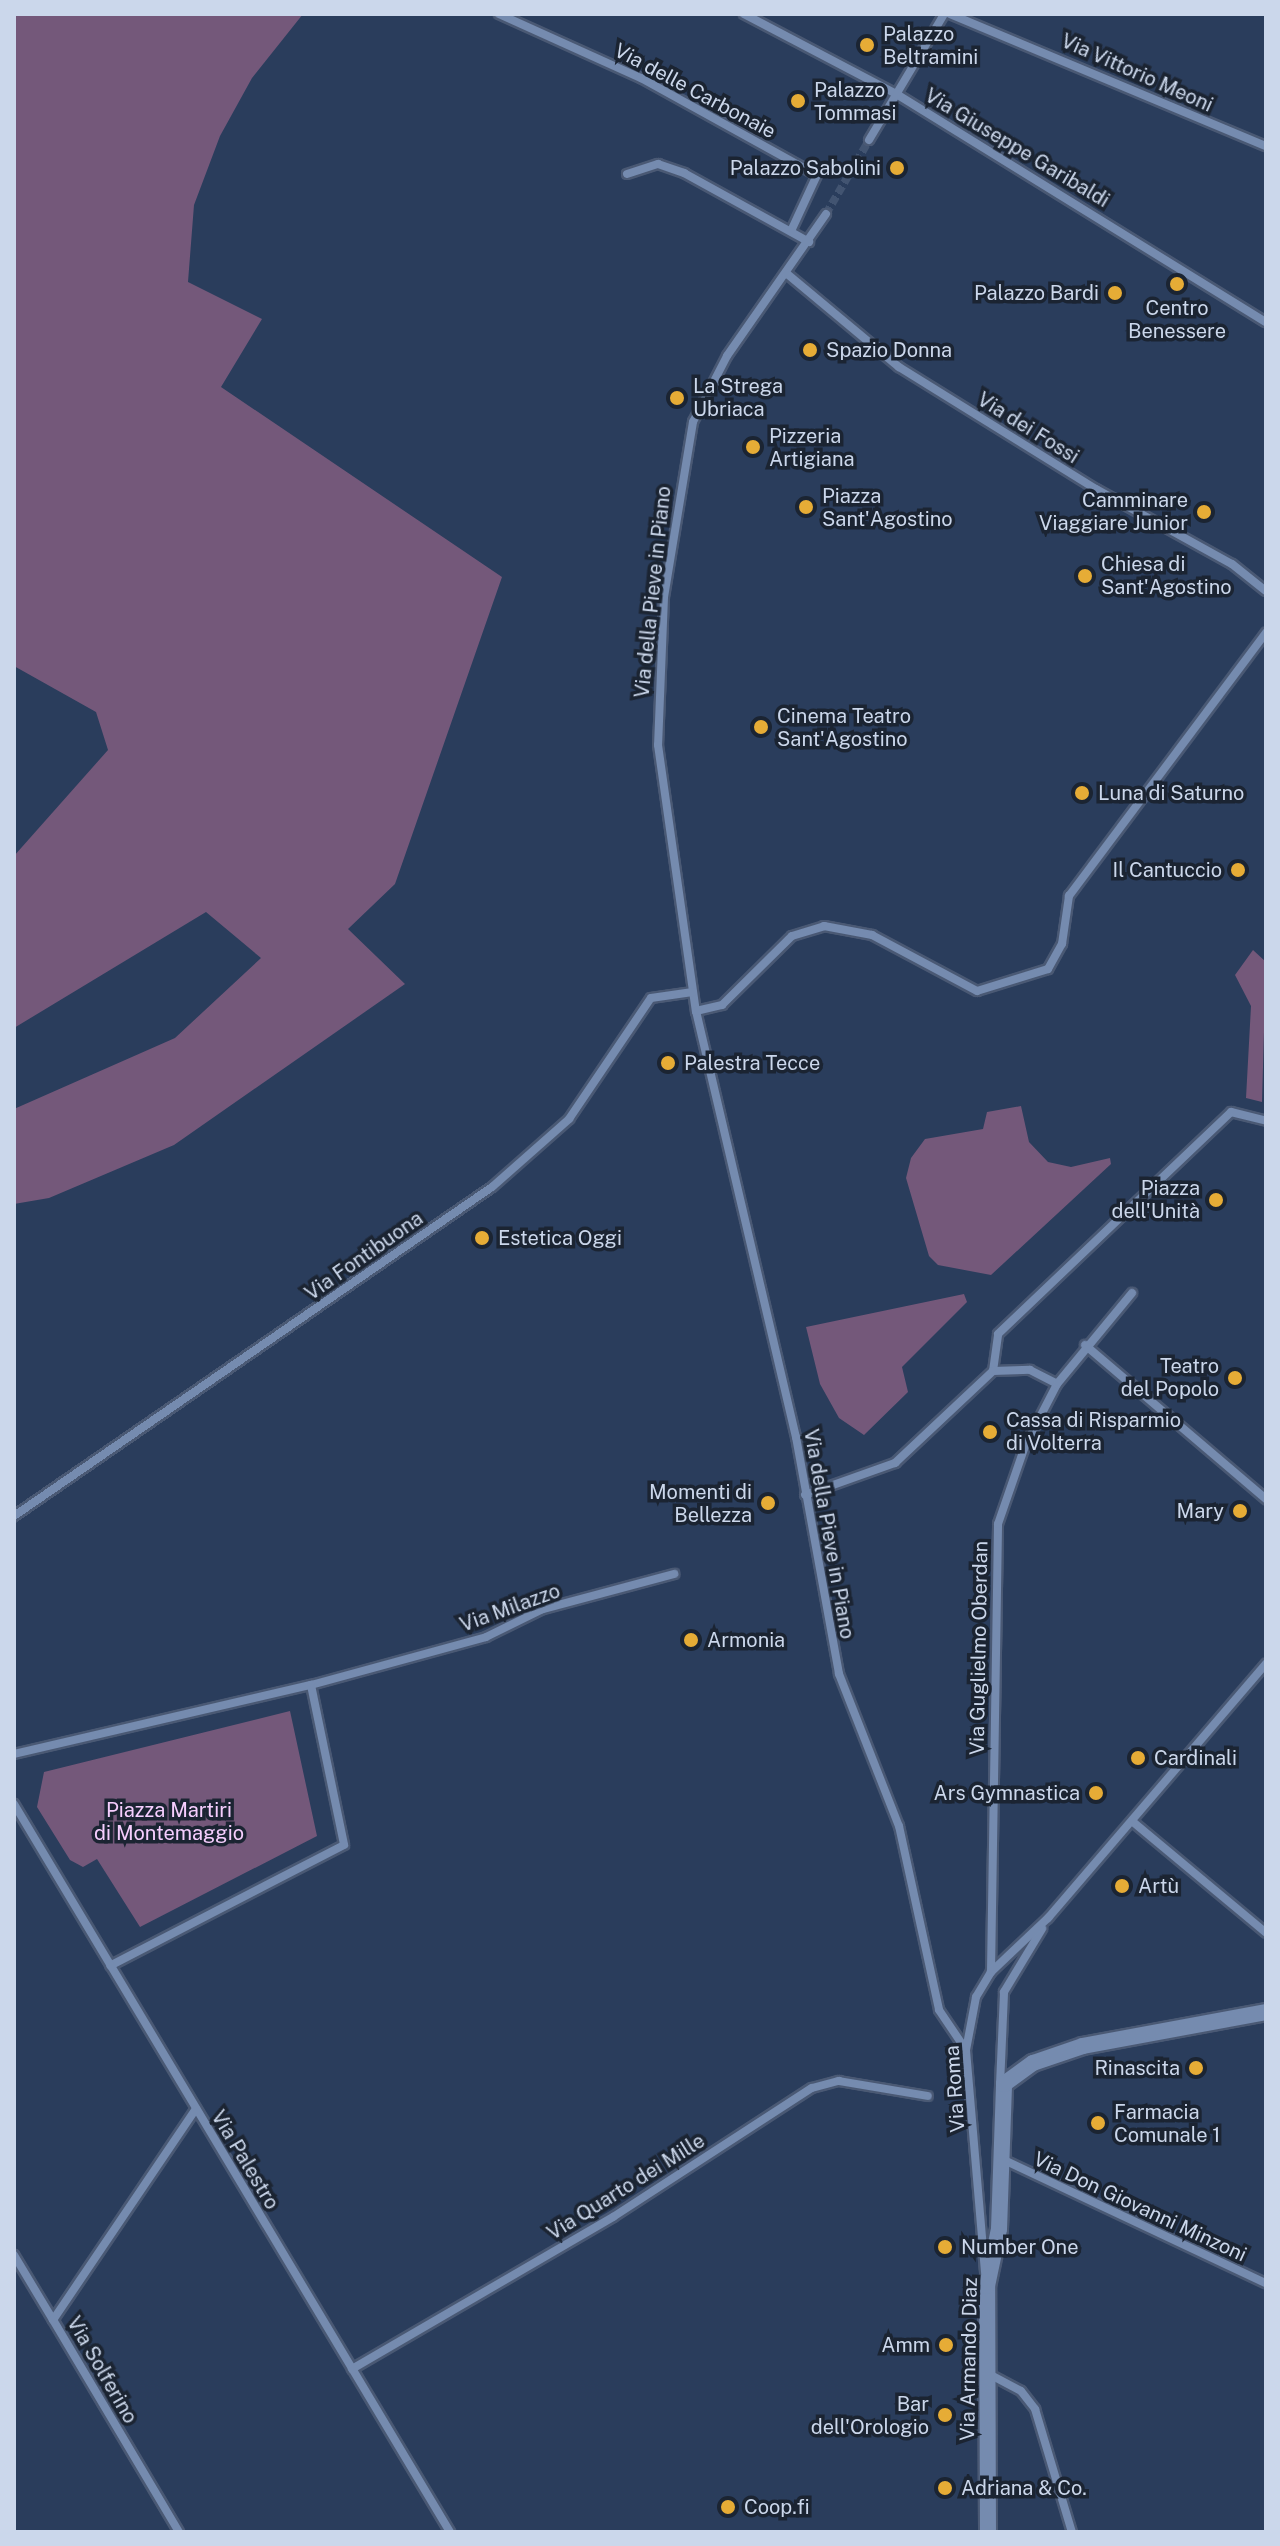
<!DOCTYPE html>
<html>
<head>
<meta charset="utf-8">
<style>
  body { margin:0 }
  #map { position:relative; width:1280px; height:2546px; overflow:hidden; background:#2a3d5c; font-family:"Public Sans",sans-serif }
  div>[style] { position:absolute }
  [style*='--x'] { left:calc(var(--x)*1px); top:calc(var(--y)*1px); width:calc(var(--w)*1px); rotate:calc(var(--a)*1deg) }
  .green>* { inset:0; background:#74587a }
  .minor-tunnel>* { height:8px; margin-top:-4px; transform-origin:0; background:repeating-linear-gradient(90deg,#425471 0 8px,transparent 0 12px) }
  .roads { filter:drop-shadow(2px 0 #4a5974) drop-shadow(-2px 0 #4a5974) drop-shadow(0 2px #4a5974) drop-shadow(0 -2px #4a5974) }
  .minor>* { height:8px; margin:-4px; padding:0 4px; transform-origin:4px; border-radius:4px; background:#758baf }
  .secondary>* { height:16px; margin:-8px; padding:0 8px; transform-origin:8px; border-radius:8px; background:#758baf }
  .dots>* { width:22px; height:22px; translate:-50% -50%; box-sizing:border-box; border:4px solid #1b2432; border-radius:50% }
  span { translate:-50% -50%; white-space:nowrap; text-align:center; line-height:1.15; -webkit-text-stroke:7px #1b2432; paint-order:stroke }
  .poi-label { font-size:20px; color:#cbd7eb }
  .left { translate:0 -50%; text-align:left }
  .right { translate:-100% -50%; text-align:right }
  .street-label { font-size:20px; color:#cbd7eb }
  .park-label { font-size:20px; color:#f6cefe }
  .frame { position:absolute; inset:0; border:16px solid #cbd7eb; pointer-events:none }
</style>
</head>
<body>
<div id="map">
  <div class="green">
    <i style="clip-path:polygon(14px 14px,303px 14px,252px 78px,220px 136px,194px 205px,188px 282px,262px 319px,221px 387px,502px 577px,395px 884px,348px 929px,405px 984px,174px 1145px,49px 1198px,14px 1204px,14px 1109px,175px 1038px,261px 958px,206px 912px,14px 1028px,14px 856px,108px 750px,96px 712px,14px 666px)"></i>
    <i style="clip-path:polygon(1253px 950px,1266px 962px,1262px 1102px,1246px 1098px,1251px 1006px,1235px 975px)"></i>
    <i style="clip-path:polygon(1021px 1106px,1029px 1142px,1048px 1162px,1071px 1167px,1110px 1158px,1111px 1164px,991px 1275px,938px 1265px,929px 1256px,906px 1178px,911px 1158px,925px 1139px,983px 1129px,987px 1112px)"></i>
    <i style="clip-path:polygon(964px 1294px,967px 1302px,902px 1367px,908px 1392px,864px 1435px,839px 1418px,820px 1384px,806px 1327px)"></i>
    <i style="clip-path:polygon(290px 1711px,317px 1836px,140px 1927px,97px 1859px,83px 1867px,70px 1860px,37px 1807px,44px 1772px)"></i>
  </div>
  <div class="minor-tunnel">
    <i style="--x:826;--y:214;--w:86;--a:-59.8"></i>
  </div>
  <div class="roads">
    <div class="minor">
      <i style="--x:499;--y:14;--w:156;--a:24.3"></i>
      <i style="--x:641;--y:78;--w:201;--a:28.9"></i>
      <i style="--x:817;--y:175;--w:62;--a:114.9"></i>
      <i style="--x:744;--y:14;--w:174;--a:27.7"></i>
      <i style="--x:898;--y:95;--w:432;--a:31.7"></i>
      <i style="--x:950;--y:14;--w:342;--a:22.7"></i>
      <i style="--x:869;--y:140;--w:147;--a:-59.2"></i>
      <i style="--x:627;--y:174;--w:33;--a:-18"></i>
      <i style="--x:658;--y:164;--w:28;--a:19"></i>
      <i style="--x:684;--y:173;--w:143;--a:28.9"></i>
      <i style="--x:826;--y:214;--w:173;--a:124.9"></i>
      <i style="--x:727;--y:356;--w:74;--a:117.3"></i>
      <i style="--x:693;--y:422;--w:177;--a:99.4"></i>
      <i style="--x:664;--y:597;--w:148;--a:92.3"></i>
      <i style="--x:658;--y:745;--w:269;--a:81.9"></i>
      <i style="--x:696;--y:1011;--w:438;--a:76.8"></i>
      <i style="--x:796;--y:1437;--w:241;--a:79.7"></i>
      <i style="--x:839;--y:1674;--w:163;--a:68.5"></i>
      <i style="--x:899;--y:1826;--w:188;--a:77.7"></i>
      <i style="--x:939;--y:2010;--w:48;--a:56"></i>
      <i style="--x:786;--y:273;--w:147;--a:39.8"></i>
      <i style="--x:899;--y:367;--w:232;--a:31.8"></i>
      <i style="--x:1096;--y:489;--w:155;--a:28.9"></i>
      <i style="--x:1232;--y:564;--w:43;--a:38.5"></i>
      <i style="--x:696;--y:1011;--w:27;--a:-13"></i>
      <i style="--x:722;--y:1005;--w:98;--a:-44.6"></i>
      <i style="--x:792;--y:936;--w:34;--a:-17"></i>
      <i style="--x:824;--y:926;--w:49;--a:10.6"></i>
      <i style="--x:872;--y:935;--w:119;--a:28.1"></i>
      <i style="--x:977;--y:991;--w:74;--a:-17.2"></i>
      <i style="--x:1048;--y:969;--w:29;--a:-61"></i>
      <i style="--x:1062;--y:944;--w:49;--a:-81.7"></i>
      <i style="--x:1069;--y:896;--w:329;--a:-53.2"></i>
      <i style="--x:1085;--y:1345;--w:238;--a:40.4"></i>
      <i style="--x:993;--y:1371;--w:37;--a:-82"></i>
      <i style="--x:998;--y:1334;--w:322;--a:-43.6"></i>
      <i style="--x:1231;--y:1112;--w:36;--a:14"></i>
      <i style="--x:805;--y:1495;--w:96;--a:-19.6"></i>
      <i style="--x:895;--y:1463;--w:134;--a:-43.2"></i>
      <i style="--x:993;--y:1371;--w:37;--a:-2"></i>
      <i style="--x:1030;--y:1370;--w:30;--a:27"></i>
      <i style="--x:14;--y:1516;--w:580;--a:-34.54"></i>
      <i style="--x:492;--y:1187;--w:103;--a:-41.4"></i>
      <i style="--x:569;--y:1119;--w:146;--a:-55.9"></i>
      <i style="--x:651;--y:998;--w:42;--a:-8.1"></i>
      <i style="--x:311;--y:1685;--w:181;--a:-15.3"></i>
      <i style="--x:486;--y:1637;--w:64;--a:-26.2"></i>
      <i style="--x:543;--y:1609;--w:136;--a:-15"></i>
      <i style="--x:14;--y:1754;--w:305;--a:-13.1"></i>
      <i style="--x:311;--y:1685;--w:163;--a:78.3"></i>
      <i style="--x:344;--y:1845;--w:263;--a:152.7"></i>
      <i style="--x:14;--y:1804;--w:849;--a:59.08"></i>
      <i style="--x:1133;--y:1822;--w:173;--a:39.8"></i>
      <i style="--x:991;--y:1972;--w:448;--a:-89.1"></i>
      <i style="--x:998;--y:1524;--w:83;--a:-70.9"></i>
      <i style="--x:1025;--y:1446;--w:70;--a:-62.7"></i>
      <i style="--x:1057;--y:1384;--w:118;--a:-50.5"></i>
      <i style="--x:1000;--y:2085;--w:93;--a:-87.5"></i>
      <i style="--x:1004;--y:1992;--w:74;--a:-58.9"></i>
      <i style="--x:1002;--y:2159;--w:292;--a:25.2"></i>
      <i style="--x:14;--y:2255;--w:76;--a:59"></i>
      <i style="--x:985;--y:2272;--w:223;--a:-94.9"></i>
      <i style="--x:966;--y:2050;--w:54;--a:-79.3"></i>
      <i style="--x:976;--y:1997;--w:29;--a:-59"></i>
      <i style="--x:991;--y:1972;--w:79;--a:-43.5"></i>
      <i style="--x:1048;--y:1918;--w:335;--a:-49.4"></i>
      <i style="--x:352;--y:2369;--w:302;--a:-30.2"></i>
      <i style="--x:613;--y:2217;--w:237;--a:-33"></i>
      <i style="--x:812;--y:2088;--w:28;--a:-15"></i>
      <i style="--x:839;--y:2081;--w:90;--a:9.6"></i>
      <i style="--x:987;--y:2373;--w:38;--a:28"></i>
      <i style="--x:1021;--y:2391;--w:23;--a:52"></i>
      <i style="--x:1035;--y:2409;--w:128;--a:73.3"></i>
      <i style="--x:179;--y:2532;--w:247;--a:-120.7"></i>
      <i style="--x:53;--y:2320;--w:255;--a:-55.9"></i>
    </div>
    <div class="secondary">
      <i style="--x:988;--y:2532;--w:246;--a:-90.2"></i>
      <i style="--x:987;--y:2286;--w:58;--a:-78.1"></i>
      <i style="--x:999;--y:2229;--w:145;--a:-88"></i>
      <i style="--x:1004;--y:2084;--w:36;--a:-36"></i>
      <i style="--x:1033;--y:2063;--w:53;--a:-18.8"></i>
      <i style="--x:1083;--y:2046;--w:186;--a:-10.5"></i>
    </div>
  </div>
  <div class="dots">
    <i style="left:867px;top:45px;background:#e6ac36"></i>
    <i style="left:798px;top:101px;background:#e6ac36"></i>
    <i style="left:897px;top:168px;background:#e6ac36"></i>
    <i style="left:1177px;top:284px;background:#e6ac36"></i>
    <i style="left:1115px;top:293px;background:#e6ac36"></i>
    <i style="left:810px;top:350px;background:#e6ac36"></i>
    <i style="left:677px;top:398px;background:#e6ac36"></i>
    <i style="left:753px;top:447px;background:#e6ac36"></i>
    <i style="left:806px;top:507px;background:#e6ac36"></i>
    <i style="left:1204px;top:512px;background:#e6ac36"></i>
    <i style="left:1085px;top:576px;background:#e6ac36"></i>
    <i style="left:761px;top:727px;background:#e6ac36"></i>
    <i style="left:1082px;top:793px;background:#e6ac36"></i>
    <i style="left:1238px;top:870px;background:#e6ac36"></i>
    <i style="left:668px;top:1063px;background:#e6ac36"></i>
    <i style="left:1216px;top:1200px;background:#e6ac36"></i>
    <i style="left:482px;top:1238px;background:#e6ac36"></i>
    <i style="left:1235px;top:1378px;background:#e6ac36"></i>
    <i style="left:990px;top:1432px;background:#e6ac36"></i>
    <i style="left:768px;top:1503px;background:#e6ac36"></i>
    <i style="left:1240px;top:1511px;background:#e6ac36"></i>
    <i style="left:691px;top:1640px;background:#e6ac36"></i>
    <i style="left:1138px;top:1758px;background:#e6ac36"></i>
    <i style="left:1096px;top:1793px;background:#e6ac36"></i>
    <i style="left:1122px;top:1886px;background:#e6ac36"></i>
    <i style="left:1196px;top:2068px;background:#e6ac36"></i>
    <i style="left:1098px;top:2123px;background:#e6ac36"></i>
    <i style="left:945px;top:2247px;background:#e6ac36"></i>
    <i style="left:946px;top:2345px;background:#e6ac36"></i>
    <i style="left:945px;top:2415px;background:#e6ac36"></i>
    <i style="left:945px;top:2488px;background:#e6ac36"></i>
    <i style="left:728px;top:2507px;background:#e6ac36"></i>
  </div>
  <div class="poi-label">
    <span class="left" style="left:883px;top:46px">Palazzo<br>Beltramini</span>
    <span class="left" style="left:814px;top:102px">Palazzo<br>Tommasi</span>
    <span class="right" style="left:881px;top:168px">Palazzo Sabolini</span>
    <span class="right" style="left:1099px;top:293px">Palazzo Bardi</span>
    <span style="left:1177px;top:320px">Centro<br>Benessere</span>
    <span class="left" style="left:826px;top:350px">Spazio Donna</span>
    <span class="left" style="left:693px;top:398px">La Strega<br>Ubriaca</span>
    <span class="left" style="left:769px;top:448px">Pizzeria<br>Artigiana</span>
    <span class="left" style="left:822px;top:508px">Piazza<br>Sant'Agostino</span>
    <span class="right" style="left:1188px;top:512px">Camminare<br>Viaggiare Junior</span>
    <span class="left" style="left:1101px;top:576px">Chiesa di<br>Sant'Agostino</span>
    <span class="left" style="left:777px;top:728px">Cinema Teatro<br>Sant'Agostino</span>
    <span class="left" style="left:1098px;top:793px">Luna di Saturno</span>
    <span class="right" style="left:1222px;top:870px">Il Cantuccio</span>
    <span class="left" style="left:684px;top:1063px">Palestra Tecce</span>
    <span class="right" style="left:1200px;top:1200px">Piazza<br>dell'Unità</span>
    <span class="left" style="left:498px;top:1238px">Estetica Oggi</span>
    <span class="right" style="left:1219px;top:1378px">Teatro<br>del Popolo</span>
    <span class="left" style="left:1006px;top:1432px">Cassa di Risparmio<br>di Volterra</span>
    <span class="right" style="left:752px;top:1504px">Momenti di<br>Bellezza</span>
    <span class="right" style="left:1224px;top:1511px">Mary</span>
    <span class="left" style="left:707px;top:1640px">Armonia</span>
    <span class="left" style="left:1154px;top:1758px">Cardinali</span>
    <span class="right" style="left:1080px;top:1793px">Ars Gymnastica</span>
    <span class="left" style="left:1138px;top:1886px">Artù</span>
    <span class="right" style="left:1180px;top:2068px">Rinascita</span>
    <span class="left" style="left:1114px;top:2124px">Farmacia<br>Comunale 1</span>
    <span class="left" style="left:961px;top:2247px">Number One</span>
    <span class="right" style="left:930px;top:2345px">Amm</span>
    <span class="right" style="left:929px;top:2416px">Bar<br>dell'Orologio</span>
    <span class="left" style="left:961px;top:2488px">Adriana &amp; Co.</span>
    <span class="left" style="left:744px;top:2507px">Coop.fi</span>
  </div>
  <div class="street-label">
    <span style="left:1137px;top:73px;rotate:24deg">Via Vittorio Meoni</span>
    <span style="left:695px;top:91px;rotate:28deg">Via delle Carbonaie</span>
    <span style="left:1017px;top:148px;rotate:31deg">Via Giuseppe Garibaldi</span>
    <span style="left:1028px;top:428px;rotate:32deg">Via dei Fossi</span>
    <span style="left:653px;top:592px;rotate:-84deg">Via della Pieve in Piano</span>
    <span style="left:364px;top:1256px;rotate:-35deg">Via Fontibuona</span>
    <span style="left:829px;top:1534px;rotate:80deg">Via della Pieve in Piano</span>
    <span style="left:510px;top:1608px;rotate:-20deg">Via Milazzo</span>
    <span style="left:979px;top:1648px;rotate:-89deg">Via Guglielmo Oberdan</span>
    <span style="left:955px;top:2089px;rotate:-94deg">Via Roma</span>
    <span style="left:245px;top:2160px;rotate:59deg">Via Palestro</span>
    <span style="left:626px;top:2187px;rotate:-32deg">Via Quarto dei Mille</span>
    <span style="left:1140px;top:2207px;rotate:25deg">Via Don Giovanni Minzoni</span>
    <span style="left:969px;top:2359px;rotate:-89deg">Via Armando Diaz</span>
    <span style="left:102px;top:2370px;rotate:60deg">Via Solferino</span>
  </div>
  <div class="park-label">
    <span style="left:169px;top:1822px">Piazza Martiri<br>di Montemaggio</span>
  </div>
  <div class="frame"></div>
</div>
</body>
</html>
